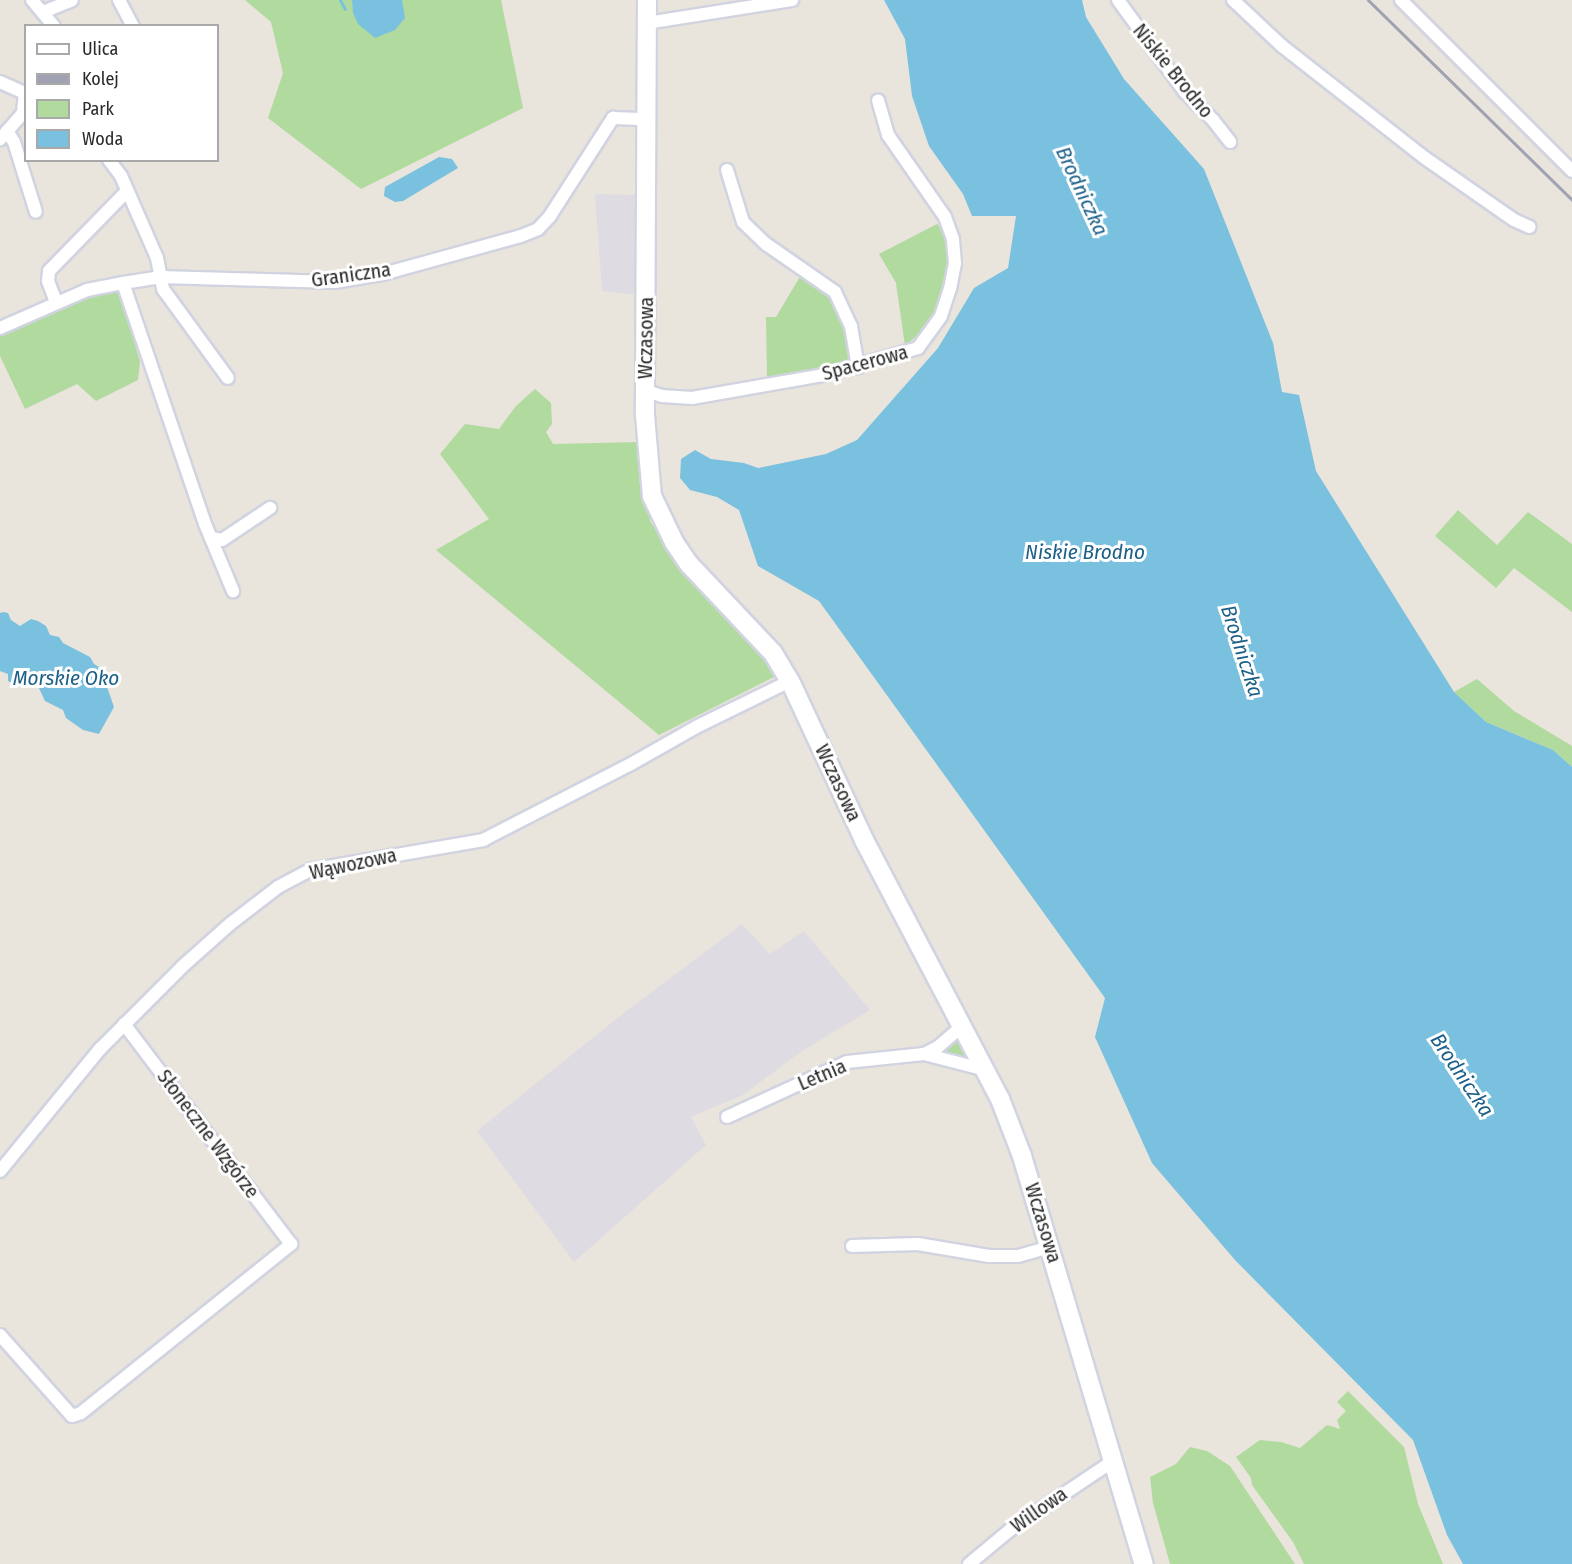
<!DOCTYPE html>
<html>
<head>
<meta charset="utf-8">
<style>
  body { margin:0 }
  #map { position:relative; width:1572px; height:1564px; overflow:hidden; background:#e9e4dc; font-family:"Fira Sans Condensed",sans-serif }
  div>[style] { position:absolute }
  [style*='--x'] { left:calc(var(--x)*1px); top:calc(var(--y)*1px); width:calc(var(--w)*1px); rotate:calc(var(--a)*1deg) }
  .industrial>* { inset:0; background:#dedce2 }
  .green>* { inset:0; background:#b0da9e }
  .water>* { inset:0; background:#7ac1e0 }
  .stream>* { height:3px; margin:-1.5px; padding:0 1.5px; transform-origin:1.5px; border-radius:1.5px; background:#7ac1e0 }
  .roads { filter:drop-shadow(2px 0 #d1d4e0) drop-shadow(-2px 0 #d1d4e0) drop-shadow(0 2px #d1d4e0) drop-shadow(0 -2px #d1d4e0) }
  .street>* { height:12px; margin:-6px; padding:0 6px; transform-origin:6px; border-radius:6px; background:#fff }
  .secondary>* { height:18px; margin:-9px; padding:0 9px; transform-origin:9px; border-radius:9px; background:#fff }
  .rail>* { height:3px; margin:-1.5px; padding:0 1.5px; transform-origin:1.5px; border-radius:1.5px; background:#a0a1b1 }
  span { translate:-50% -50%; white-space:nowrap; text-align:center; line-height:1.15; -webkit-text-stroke:6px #fff; paint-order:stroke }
  .street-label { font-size:20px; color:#292929 }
  .water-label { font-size:21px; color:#1c6089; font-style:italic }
  .legend { position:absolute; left:24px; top:24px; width:195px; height:138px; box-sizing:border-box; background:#fff; border:2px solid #a9a9a9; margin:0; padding:8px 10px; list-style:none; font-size:18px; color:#292929 }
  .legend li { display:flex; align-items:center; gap:12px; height:30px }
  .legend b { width:30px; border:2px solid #a9a9a9 }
</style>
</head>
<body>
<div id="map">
  <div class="industrial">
    <i style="clip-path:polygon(595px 194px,635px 195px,639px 295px,602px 291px)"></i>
    <i style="clip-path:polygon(742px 924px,770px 954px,804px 931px,870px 1010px,802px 1051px,743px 1095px,691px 1117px,706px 1145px,574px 1262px,477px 1131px,625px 1012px)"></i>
  </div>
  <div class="green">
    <i style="clip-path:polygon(245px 0,501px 0,523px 108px,361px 189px,268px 118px,283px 73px,271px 22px)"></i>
    <i style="clip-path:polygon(937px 224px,947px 233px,949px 253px,947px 285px,930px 324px,905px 346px,896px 283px,879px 254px)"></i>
    <i style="clip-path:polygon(801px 275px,827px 293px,839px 311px,850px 354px,849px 362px,844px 365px,767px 379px,766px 317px,776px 317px)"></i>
    <i style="clip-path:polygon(118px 285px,140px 362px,138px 380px,96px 401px,77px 384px,25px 409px,0 356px,0 331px,59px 303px)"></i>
    <i style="clip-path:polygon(535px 389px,551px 403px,552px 424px,546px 432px,553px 444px,639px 442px,650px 521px,669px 551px,758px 648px,776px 676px,659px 735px,436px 550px,489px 519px,440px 454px,465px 424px,499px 429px,516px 406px)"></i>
    <i style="clip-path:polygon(1458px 510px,1497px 545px,1528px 512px,1572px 544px,1572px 612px,1514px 568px,1496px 588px,1435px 536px)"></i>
    <i style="clip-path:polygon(1477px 679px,1514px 711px,1572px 746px,1572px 767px,1553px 750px,1486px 722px,1454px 692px)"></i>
    <i style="clip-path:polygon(958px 1039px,963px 1039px,969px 1058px,966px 1060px,943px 1054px)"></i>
    <i style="clip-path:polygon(1348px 1391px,1404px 1447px,1418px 1504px,1443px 1564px,1304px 1564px,1293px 1542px,1252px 1485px,1251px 1478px,1236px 1457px,1260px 1440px,1281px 1442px,1300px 1448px,1327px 1425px,1340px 1429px,1337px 1420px,1346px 1411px,1337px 1402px)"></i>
    <i style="clip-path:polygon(1190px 1447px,1207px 1451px,1230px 1466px,1295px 1564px,1170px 1564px,1153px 1503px,1150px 1477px,1176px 1464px)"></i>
  </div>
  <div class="water">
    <i style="clip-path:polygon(352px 0,402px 0,405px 18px,395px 30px,375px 38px,358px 24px,353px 13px)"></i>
    <i style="clip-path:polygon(884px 0,1082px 0,1086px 17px,1124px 79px,1204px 169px,1273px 343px,1282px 392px,1299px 395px,1316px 471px,1454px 692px,1486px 722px,1553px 750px,1572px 767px,1572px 1564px,1463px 1564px,1447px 1535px,1413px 1440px,1235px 1260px,1152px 1163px,1095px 1037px,1105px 998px,819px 601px,758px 566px,739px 510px,717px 497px,690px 490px,680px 478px,681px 459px,695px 450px,711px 459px,744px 463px,758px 468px,826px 454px,857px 440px,938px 348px,974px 288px,1008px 268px,1016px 216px,972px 216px,963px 194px,929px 146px,912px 96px,905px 39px)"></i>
    <i style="clip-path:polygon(439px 157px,452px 159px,458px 168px,403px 201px,395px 202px,384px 196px,385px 187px)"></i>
    <i style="clip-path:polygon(3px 612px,8px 613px,11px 620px,20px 626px,31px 619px,38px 621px,46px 626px,50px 635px,59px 637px,63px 643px,90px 657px,94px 664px,104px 670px,106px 684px,114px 707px,99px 734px,83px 730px,66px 718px,63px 710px,45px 701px,38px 686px,32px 684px,16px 685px,8px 681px,8px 674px,0 671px,0 613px)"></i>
  </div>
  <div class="stream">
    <i style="--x:340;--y:0;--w:10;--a:61"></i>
  </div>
  <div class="roads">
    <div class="street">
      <i style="--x:32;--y:0;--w:34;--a:50"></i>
      <i style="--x:119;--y:0;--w:30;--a:62"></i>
      <i style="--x:1118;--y:0;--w:114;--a:53.9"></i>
      <i style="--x:1185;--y:92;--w:40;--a:45"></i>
      <i style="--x:1213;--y:120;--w:28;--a:52"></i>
      <i style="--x:1233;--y:0;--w:67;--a:43.2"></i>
      <i style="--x:1282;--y:46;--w:182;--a:38.1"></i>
      <i style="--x:1425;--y:158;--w:108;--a:34.9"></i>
      <i style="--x:1514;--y:220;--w:17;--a:24"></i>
      <i style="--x:1401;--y:0;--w:242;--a:45"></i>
      <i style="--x:43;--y:12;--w:31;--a:-22"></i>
      <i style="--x:647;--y:23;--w:147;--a:-9"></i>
      <i style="--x:0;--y:82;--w:27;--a:24"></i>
      <i style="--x:25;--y:93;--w:20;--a:96"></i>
      <i style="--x:23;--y:113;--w:35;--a:131"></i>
      <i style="--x:7;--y:131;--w:13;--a:58"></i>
      <i style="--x:14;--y:142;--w:73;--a:72.6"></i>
      <i style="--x:109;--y:160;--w:20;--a:53"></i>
      <i style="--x:121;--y:176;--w:90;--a:66.3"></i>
      <i style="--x:157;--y:258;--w:32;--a:79"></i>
      <i style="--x:163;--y:289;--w:110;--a:53.9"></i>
      <i style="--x:727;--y:170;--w:54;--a:72.9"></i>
      <i style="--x:743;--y:222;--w:32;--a:44"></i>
      <i style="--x:766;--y:244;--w:84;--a:34.8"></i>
      <i style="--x:835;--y:292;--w:38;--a:65"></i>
      <i style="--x:851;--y:326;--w:42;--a:80.3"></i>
      <i style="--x:123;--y:283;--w:255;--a:71.2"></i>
      <i style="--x:205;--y:524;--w:73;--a:67.3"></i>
      <i style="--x:56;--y:302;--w:22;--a:-111"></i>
      <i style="--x:48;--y:281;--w:10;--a:-84"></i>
      <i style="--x:49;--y:271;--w:110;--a:-45.7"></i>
      <i style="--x:0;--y:328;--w:95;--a:-23.6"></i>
      <i style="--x:87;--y:290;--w:37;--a:-11"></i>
      <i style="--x:123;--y:283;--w:37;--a:-9"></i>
      <i style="--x:160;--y:277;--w:175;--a:1.6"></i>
      <i style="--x:335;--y:282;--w:49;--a:-9.5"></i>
      <i style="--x:383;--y:274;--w:143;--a:-15.4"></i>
      <i style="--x:521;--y:236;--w:18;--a:-22"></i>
      <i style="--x:538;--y:229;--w:18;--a:-47"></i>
      <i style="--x:550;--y:216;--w:117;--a:-57.3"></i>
      <i style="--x:613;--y:118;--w:33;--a:2"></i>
      <i style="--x:646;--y:391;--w:17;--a:17"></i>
      <i style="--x:662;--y:396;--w:30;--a:4"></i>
      <i style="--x:692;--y:398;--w:134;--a:-9.9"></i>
      <i style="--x:824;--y:375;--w:98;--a:-16"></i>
      <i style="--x:918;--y:348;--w:39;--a:-54"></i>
      <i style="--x:941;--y:316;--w:28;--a:-72"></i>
      <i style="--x:950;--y:289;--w:26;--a:-79"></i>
      <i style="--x:955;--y:263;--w:24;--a:-95"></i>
      <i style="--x:953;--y:239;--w:23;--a:-110"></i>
      <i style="--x:945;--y:217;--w:100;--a:-124.8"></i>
      <i style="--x:888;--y:135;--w:36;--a:-106"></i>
      <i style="--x:211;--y:538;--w:11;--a:10"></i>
      <i style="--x:222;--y:540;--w:58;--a:-33.7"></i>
      <i style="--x:924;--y:1054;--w:64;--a:14.5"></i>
      <i style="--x:727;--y:1117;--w:132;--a:-24.6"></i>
      <i style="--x:847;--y:1062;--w:77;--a:-5.9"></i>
      <i style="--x:924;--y:1054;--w:16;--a:-27"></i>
      <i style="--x:938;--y:1047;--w:32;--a:-41"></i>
      <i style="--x:0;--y:1171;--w:158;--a:-50.7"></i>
      <i style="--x:100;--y:1049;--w:119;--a:-45"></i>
      <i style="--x:184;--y:965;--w:62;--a:-41.7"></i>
      <i style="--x:230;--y:924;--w:61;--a:-37.6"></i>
      <i style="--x:278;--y:887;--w:36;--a:-28"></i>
      <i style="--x:310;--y:870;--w:176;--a:-9.8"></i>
      <i style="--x:483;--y:840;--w:166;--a:-27.2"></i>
      <i style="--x:631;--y:764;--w:75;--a:-29.6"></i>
      <i style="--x:696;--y:727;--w:105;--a:-26.1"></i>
      <i style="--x:852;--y:1246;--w:66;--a:-1.7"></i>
      <i style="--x:918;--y:1244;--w:72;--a:9.6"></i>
      <i style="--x:989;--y:1256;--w:29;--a:0"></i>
      <i style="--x:1018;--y:1256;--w:33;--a:-16"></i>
      <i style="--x:0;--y:1335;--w:108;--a:48.4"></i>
      <i style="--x:72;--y:1416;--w:9;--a:-18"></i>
      <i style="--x:81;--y:1413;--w:270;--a:-38.8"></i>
      <i style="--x:291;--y:1244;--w:276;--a:-127.2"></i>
      <i style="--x:969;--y:1564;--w:53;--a:-39.7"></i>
      <i style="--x:1010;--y:1530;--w:124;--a:-33.8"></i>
    </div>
    <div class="secondary">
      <i style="--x:647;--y:0;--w:415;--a:90.3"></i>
      <i style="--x:645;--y:415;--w:81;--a:85.1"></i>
      <i style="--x:652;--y:496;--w:51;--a:64.4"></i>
      <i style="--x:674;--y:542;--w:27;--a:56"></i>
      <i style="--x:689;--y:564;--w:122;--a:46.7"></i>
      <i style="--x:773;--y:653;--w:33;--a:59"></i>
      <i style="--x:790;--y:681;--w:175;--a:65"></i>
      <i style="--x:864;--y:840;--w:293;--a:62.3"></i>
      <i style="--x:1000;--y:1099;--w:61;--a:68.9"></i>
      <i style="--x:1022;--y:1156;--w:426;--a:73.4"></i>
    </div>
  </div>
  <div class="rail">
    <i style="--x:1368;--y:0;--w:286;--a:44.4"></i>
  </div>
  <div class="street-label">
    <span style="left:1173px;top:71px;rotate:51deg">Niskie Brodno</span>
    <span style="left:351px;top:275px;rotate:-8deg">Graniczna</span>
    <span style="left:646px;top:338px;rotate:-89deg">Wczasowa</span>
    <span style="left:865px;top:363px;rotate:-15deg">Spacerowa</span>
    <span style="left:838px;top:783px;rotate:65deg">Wczasowa</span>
    <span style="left:353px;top:864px;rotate:-12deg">Wąwozowa</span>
    <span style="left:822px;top:1075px;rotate:-23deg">Letnia</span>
    <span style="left:208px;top:1134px;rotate:53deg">Słoneczne Wzgórze</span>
    <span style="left:1043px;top:1223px;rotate:73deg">Wczasowa</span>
    <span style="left:1039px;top:1510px;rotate:-35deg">Willowa</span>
  </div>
  <div class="water-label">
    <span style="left:1082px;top:191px;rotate:65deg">Brodniczka</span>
    <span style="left:1085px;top:552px">Niskie Brodno</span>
    <span style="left:1242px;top:651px;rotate:72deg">Brodniczka</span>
    <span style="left:66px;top:678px">Morskie Oko</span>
    <span style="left:1462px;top:1075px;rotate:56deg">Brodniczka</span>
  </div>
  <ul class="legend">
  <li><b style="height:8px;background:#fff"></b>Ulica</li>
  <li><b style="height:8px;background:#a0a1b1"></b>Kolej</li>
  <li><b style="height:16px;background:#b0da9e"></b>Park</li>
  <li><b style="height:16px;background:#7ac1e0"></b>Woda</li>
  </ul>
</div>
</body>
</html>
